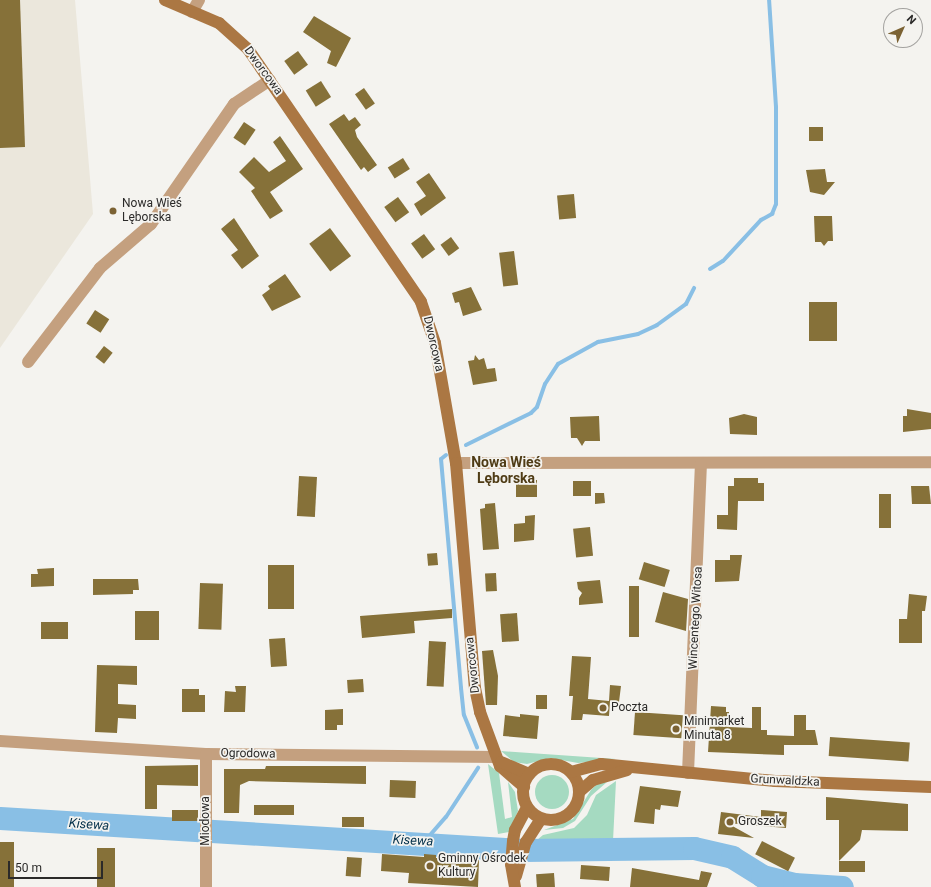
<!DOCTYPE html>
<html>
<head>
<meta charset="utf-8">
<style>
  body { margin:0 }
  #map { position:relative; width:931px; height:887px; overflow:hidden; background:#f4f3ef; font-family:Roboto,sans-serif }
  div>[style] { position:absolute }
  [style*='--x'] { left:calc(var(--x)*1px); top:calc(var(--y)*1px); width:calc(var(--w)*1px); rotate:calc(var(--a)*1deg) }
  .built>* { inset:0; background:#ebe7dc }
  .green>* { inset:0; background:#a5dac1 }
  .round { border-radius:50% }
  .stream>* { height:4px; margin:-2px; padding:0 2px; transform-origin:2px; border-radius:2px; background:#89bfe5 }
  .river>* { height:23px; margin:-11.5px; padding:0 11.5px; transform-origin:11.5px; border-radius:11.5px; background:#89bfe5 }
  .building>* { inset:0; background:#867139; transform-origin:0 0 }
  .street>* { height:12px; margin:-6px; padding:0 6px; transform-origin:6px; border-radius:6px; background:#c4a07f }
  .secondary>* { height:12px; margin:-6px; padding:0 6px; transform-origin:6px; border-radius:6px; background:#ab7743 }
  .secondary>.ring { margin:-6px; padding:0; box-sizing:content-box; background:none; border:12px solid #ab7743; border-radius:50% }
  .dots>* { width:11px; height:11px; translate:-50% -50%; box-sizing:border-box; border:2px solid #f4f3ef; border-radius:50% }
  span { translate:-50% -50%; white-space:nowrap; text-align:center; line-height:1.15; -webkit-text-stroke:3.5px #f4f3ef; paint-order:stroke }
  .street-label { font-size:12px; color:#2b2a29 }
  .poi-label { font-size:12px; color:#2b2a29 }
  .left { translate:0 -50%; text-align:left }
  .water-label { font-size:13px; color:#03304a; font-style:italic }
  .quarter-label { font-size:14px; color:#4f3c16; font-weight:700 }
  .north { position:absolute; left:883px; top:8px; width:40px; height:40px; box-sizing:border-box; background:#f4f3ef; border:1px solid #a4a3a0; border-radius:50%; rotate:45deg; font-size:11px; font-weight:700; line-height:16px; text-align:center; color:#2b2a29 }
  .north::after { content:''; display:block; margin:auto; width:14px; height:18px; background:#7b6233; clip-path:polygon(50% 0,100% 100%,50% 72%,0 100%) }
  .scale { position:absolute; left:8px; top:861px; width:95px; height:18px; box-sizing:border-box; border:2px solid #2b2a29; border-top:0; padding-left:5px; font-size:12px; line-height:14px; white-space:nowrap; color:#2b2a29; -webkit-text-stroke:3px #f4f3ef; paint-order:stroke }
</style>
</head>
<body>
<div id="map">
  <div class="built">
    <i style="clip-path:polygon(0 0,75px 0,93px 214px,0 348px)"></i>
  </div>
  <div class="green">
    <i style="clip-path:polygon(501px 751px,616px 759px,578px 763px,550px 758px,527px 764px,514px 762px)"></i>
    <i style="clip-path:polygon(488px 764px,499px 773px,505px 819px,512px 817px,508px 782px,515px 792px,518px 811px,509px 832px,498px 834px)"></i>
    <i class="round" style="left:535px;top:775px;width:34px;height:34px"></i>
    <i style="clip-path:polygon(616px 781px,613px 841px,537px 840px,543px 835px,574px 828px,587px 815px,596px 795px)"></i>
    <i style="clip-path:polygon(607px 782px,591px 796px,575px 821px,563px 828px,544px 830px,573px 819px,591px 790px,597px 784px)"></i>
  </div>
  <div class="stream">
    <i style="--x:710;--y:269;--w:15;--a:-32"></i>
    <i style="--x:723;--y:261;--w:56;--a:-47.2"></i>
    <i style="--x:761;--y:220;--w:13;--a:-29"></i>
    <i style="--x:772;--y:214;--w:11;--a:-68"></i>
    <i style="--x:776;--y:204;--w:97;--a:-90"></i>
    <i style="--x:776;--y:107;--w:107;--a:-93.7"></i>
    <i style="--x:466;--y:445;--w:72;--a:-26.2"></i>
    <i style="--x:531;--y:413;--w:8;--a:-45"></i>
    <i style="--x:537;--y:407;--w:24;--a:-71"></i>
    <i style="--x:545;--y:384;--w:24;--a:-57"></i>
    <i style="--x:558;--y:364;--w:46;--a:-28.8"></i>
    <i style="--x:598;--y:342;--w:41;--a:-11.3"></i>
    <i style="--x:638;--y:334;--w:21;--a:-25"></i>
    <i style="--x:657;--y:325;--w:36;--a:-36"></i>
    <i style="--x:686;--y:304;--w:18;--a:-63"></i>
    <i style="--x:446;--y:455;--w:6;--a:141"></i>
    <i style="--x:441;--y:459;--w:230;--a:85"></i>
    <i style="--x:461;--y:688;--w:27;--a:84"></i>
    <i style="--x:464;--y:715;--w:35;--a:68"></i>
    <i style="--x:424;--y:842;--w:33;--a:-49"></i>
    <i style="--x:446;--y:817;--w:59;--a:-56.9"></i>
  </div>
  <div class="river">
    <i style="--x:0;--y:818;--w:524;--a:3.5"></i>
    <i style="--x:523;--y:850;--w:171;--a:-0.7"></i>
    <i style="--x:694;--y:848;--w:39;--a:13"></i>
    <i style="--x:732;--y:857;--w:36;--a:32"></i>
    <i style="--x:762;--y:876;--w:33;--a:14"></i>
    <i style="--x:794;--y:884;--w:48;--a:3.6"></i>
  </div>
  <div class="building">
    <i style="clip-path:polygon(0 0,20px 0,25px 147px,0 148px)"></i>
    <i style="clip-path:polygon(314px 16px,351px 38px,336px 67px,327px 63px,331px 51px,303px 32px)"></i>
    <i style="left:298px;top:51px;width:17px;height:17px;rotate:54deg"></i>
    <i style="left:321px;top:81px;width:19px;height:18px;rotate:58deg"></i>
    <i style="left:364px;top:88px;width:19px;height:11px;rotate:55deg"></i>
    <i style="clip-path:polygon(344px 114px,349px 121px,355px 117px,361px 125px,355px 130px,357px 137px,377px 165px,368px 172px,364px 167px,361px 170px,329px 124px)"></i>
    <i style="left:244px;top:122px;width:14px;height:19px;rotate:34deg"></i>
    <i style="left:809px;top:127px;width:14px;height:14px"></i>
    <i style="clip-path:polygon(280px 136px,303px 169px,270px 192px,283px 211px,270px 219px,251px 191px,255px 188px,239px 172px,254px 157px,269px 172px,286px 161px,273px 142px)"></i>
    <i style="left:403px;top:158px;width:13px;height:18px;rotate:58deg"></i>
    <i style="clip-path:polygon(825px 169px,827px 182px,835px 182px,824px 195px,810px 192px,806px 170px)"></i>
    <i style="clip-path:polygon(429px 173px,446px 198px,421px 216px,414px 204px,426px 196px,416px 182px)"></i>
    <i style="left:574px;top:194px;width:24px;height:17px;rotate:85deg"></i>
    <i style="left:398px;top:197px;width:19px;height:17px;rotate:54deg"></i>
    <i style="clip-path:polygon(814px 216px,832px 216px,833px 241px,828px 241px,824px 246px,821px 242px,815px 242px)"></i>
    <i style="clip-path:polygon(234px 218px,259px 256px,242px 269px,231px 255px,238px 250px,221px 229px)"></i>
    <i style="left:330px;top:228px;width:35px;height:26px;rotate:53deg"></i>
    <i style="left:424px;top:234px;width:19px;height:16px;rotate:54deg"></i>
    <i style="left:451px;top:237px;width:14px;height:13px;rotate:54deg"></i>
    <i style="left:514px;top:251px;width:34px;height:15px;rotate:83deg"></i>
    <i style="clip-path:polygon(285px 274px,301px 297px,272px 311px,262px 295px,270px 289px,268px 286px)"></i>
    <i style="clip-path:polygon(471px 287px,482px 310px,463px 316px,459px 302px,455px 303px,452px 293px)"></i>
    <i style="left:809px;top:302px;width:28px;height:39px"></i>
    <i style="left:95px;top:310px;width:17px;height:16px;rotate:33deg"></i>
    <i style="left:104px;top:346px;width:11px;height:14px;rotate:38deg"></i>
    <i style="clip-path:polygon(475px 355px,479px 360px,484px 358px,487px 369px,495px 368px,497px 381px,473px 385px,468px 361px,474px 360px)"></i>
    <i style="clip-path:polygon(907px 409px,931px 413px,931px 429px,903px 432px,903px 416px,907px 416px)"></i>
    <i style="clip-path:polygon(744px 414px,757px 417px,757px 435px,730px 434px,729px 418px)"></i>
    <i style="clip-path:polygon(599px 416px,600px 441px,585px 441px,582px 446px,577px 438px,571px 438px,570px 417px)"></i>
    <i style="left:299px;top:476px;width:18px;height:40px;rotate:3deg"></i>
    <i style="clip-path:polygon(734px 478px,758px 478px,758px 483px,764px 483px,764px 501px,738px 501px,737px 530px,717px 529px,717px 515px,728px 515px,728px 486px,734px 486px)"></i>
    <i style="left:516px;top:480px;width:21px;height:17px"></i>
    <i style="left:573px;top:481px;width:18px;height:15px"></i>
    <i style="clip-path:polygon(911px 486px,929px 486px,931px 504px,912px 504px)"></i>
    <i style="clip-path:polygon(595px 493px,604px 493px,605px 503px,595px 504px)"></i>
    <i style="left:879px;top:494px;width:12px;height:34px"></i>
    <i style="clip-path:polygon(495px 503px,499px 549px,483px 550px,480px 509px,485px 508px,485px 504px)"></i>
    <i style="clip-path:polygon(535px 515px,534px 540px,514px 542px,514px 524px,525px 523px,525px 516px)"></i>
    <i style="left:590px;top:527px;width:29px;height:17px;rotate:84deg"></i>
    <i style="left:437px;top:553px;width:12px;height:10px;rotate:85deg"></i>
    <i style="clip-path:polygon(730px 555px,742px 555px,739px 581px,715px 582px,715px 560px,730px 560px)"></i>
    <i style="left:644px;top:562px;width:27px;height:18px;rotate:17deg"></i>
    <i style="left:268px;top:565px;width:26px;height:44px"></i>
    <i style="clip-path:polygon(54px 568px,54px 586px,31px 587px,31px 574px,38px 574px,37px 569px)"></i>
    <i style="left:496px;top:573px;width:18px;height:11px;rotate:87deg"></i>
    <i style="clip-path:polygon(93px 579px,138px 579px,139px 590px,133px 590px,133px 594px,93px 595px)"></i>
    <i style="clip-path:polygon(600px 580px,603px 603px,579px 605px,579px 598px,582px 593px,578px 589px,577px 582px)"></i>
    <i style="left:200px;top:583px;width:23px;height:46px;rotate:2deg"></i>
    <i style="left:629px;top:586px;width:10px;height:51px"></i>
    <i style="clip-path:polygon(663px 592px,688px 599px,686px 631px,655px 622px)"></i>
    <i style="clip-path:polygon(909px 594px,927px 596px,925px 611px,922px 611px,922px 643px,899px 643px,899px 619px,907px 619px)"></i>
    <i style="clip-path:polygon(452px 609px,452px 618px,414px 621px,415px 633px,362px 638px,360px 616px)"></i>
    <i style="left:135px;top:611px;width:24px;height:29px"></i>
    <i style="left:517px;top:613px;width:28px;height:17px;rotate:86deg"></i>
    <i style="left:41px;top:622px;width:27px;height:17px"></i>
    <i style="left:285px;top:638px;width:28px;height:16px;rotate:86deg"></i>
    <i style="left:429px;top:641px;width:17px;height:45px;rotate:3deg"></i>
    <i style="clip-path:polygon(493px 650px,498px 676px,497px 705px,486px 705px,482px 651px)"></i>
    <i style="clip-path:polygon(572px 656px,591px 657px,588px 699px,609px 701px,610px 685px,621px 686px,619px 702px,610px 701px,609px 716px,583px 714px,582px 720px,571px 720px,573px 696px,569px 696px)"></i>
    <i style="clip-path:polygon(97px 665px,137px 666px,137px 685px,118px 684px,118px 704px,136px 705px,136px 719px,118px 718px,117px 733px,95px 732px)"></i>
    <i style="left:363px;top:679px;width:13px;height:16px;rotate:86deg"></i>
    <i style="clip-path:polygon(235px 686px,246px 686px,245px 712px,224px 712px,225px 691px,236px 692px)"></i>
    <i style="clip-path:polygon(182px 689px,199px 689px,199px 695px,205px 695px,205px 712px,182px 712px)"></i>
    <i style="left:536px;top:695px;width:11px;height:14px"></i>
    <i style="clip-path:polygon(711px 706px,726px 707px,726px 712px,729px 712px,729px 727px,752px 728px,752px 707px,761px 707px,761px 730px,767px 730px,767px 735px,794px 736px,794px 715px,806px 715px,806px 730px,815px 730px,818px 745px,784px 745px,784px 755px,708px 752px)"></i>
    <i style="clip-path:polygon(343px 709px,343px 725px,337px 725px,337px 730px,325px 730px,325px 710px)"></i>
    <i style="left:635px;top:712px;width:48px;height:23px;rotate:4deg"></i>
    <i style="clip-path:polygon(520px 714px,539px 716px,537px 739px,503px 736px,505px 715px,520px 717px)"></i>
    <i style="left:830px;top:737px;width:80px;height:19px;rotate:4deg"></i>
    <i style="clip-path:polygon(198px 765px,198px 786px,157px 785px,157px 809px,145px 809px,145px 766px)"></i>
    <i style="clip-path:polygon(266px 766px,366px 766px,366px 784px,249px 781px,240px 785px,239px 813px,224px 813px,224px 769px,265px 769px)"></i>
    <i style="left:390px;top:780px;width:26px;height:17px;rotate:2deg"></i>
    <i style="clip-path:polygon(640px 786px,681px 791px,678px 807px,661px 805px,660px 810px,655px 809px,654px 824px,634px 822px)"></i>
    <i style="clip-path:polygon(826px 797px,908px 804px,908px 831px,862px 830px,860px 840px,839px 861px,839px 820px,826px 820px)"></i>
    <i style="left:254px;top:805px;width:40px;height:10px"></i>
    <i style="left:172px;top:810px;width:26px;height:11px"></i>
    <i style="clip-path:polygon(761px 810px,787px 812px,786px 828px,727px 823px,754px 838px,718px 834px,721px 812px,761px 817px)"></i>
    <i style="left:342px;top:817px;width:22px;height:10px"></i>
    <i style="left:762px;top:841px;width:37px;height:15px;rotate:27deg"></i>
    <i style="left:0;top:842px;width:14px;height:45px"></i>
    <i style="left:97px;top:848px;width:18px;height:39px"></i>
    <i style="clip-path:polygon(382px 854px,424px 857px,424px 854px,436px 855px,436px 858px,479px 860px,478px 887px,408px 883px,409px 873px,381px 871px)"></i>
    <i style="left:347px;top:857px;width:15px;height:19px;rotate:4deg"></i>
    <i style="left:865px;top:861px;width:11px;height:26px;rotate:90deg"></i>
    <i style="left:581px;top:865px;width:29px;height:14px;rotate:4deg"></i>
    <i style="clip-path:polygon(632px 868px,699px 880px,701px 871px,712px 873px,707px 887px,630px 887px)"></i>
    <i style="left:554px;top:873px;width:14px;height:18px;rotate:86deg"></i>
  </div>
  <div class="street">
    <i style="--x:192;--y:12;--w:14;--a:-60"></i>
    <i style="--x:28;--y:362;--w:118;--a:-52.5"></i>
    <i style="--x:100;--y:268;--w:67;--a:-40.8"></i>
    <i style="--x:151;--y:224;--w:146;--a:-55.3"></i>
    <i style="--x:234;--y:104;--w:43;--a:-33.7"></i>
    <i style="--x:456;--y:463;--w:475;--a:-0.1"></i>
    <i style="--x:0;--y:741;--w:206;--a:3.6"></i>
    <i style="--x:206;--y:754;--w:290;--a:0.6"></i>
    <i style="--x:688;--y:773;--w:309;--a:-87.6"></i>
    <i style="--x:206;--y:887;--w:133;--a:-90"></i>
  </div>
  <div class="secondary">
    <i style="--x:165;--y:0;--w:59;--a:23.1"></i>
    <i style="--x:219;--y:23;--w:39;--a:42"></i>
    <i style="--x:248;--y:49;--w:306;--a:55.6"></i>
    <i style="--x:421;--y:302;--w:43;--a:71.1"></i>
    <i style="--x:435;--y:343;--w:122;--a:80.1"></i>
    <i style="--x:456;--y:463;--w:226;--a:85.2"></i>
    <i style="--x:475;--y:688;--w:25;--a:78"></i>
    <i style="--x:480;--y:712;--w:58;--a:69.7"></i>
    <i style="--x:500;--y:766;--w:32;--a:41"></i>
    <i style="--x:501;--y:762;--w:30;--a:23"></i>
    <i class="ring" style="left:523px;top:764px;width:44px;height:44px"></i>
    <i style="--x:571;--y:772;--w:31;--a:-15"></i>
    <i style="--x:601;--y:764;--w:175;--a:5.6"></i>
    <i style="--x:775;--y:781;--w:156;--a:2.2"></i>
    <i style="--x:579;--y:792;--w:18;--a:-41"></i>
    <i style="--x:593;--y:780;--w:35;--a:-16"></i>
    <i style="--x:516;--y:876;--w:35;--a:-74"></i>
    <i style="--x:526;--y:842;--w:27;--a:-57"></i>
    <i style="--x:515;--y:887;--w:23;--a:-100"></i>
    <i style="--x:511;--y:864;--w:23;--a:-85"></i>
    <i style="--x:513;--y:841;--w:11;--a:-80"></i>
    <i style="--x:515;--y:830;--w:26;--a:-62"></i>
  </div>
  <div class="dots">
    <i style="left:113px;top:211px;background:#7b6233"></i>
    <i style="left:603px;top:708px;background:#7b6233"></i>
    <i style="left:676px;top:729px;background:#7b6233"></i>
    <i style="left:730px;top:822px;background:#7b6233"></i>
    <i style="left:430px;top:866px;background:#7b6233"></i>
  </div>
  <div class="street-label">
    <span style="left:263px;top:71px;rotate:54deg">Dworcowa</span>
    <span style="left:433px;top:344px;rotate:77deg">Dworcowa</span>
    <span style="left:696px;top:618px;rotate:-87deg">Wincentego Witosa</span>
    <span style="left:473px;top:665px;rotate:-96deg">Dworcowa</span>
    <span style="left:248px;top:754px;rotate:1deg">Ogrodowa</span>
    <span style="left:785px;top:781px;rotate:3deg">Grunwaldzka</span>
    <span style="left:206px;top:821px;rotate:-90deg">Miodowa</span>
  </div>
  <div class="poi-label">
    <span class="left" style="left:122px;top:211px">Nowa Wieś<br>Lęborska</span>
    <span class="left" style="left:611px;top:708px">Poczta</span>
    <span class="left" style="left:684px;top:729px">Minimarket<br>Minuta 8</span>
    <span class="left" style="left:738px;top:822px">Groszek</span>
    <span class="left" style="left:438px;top:866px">Gminny Ośrodek<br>Kultury</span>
  </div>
  <div class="water-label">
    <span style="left:89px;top:825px;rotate:4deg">Kisewa</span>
    <span style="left:413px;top:841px;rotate:3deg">Kisewa</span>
  </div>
  <div class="quarter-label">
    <span style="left:506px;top:470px">Nowa Wieś<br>Lęborska</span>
  </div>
  <div class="north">N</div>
  <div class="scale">50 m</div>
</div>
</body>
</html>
